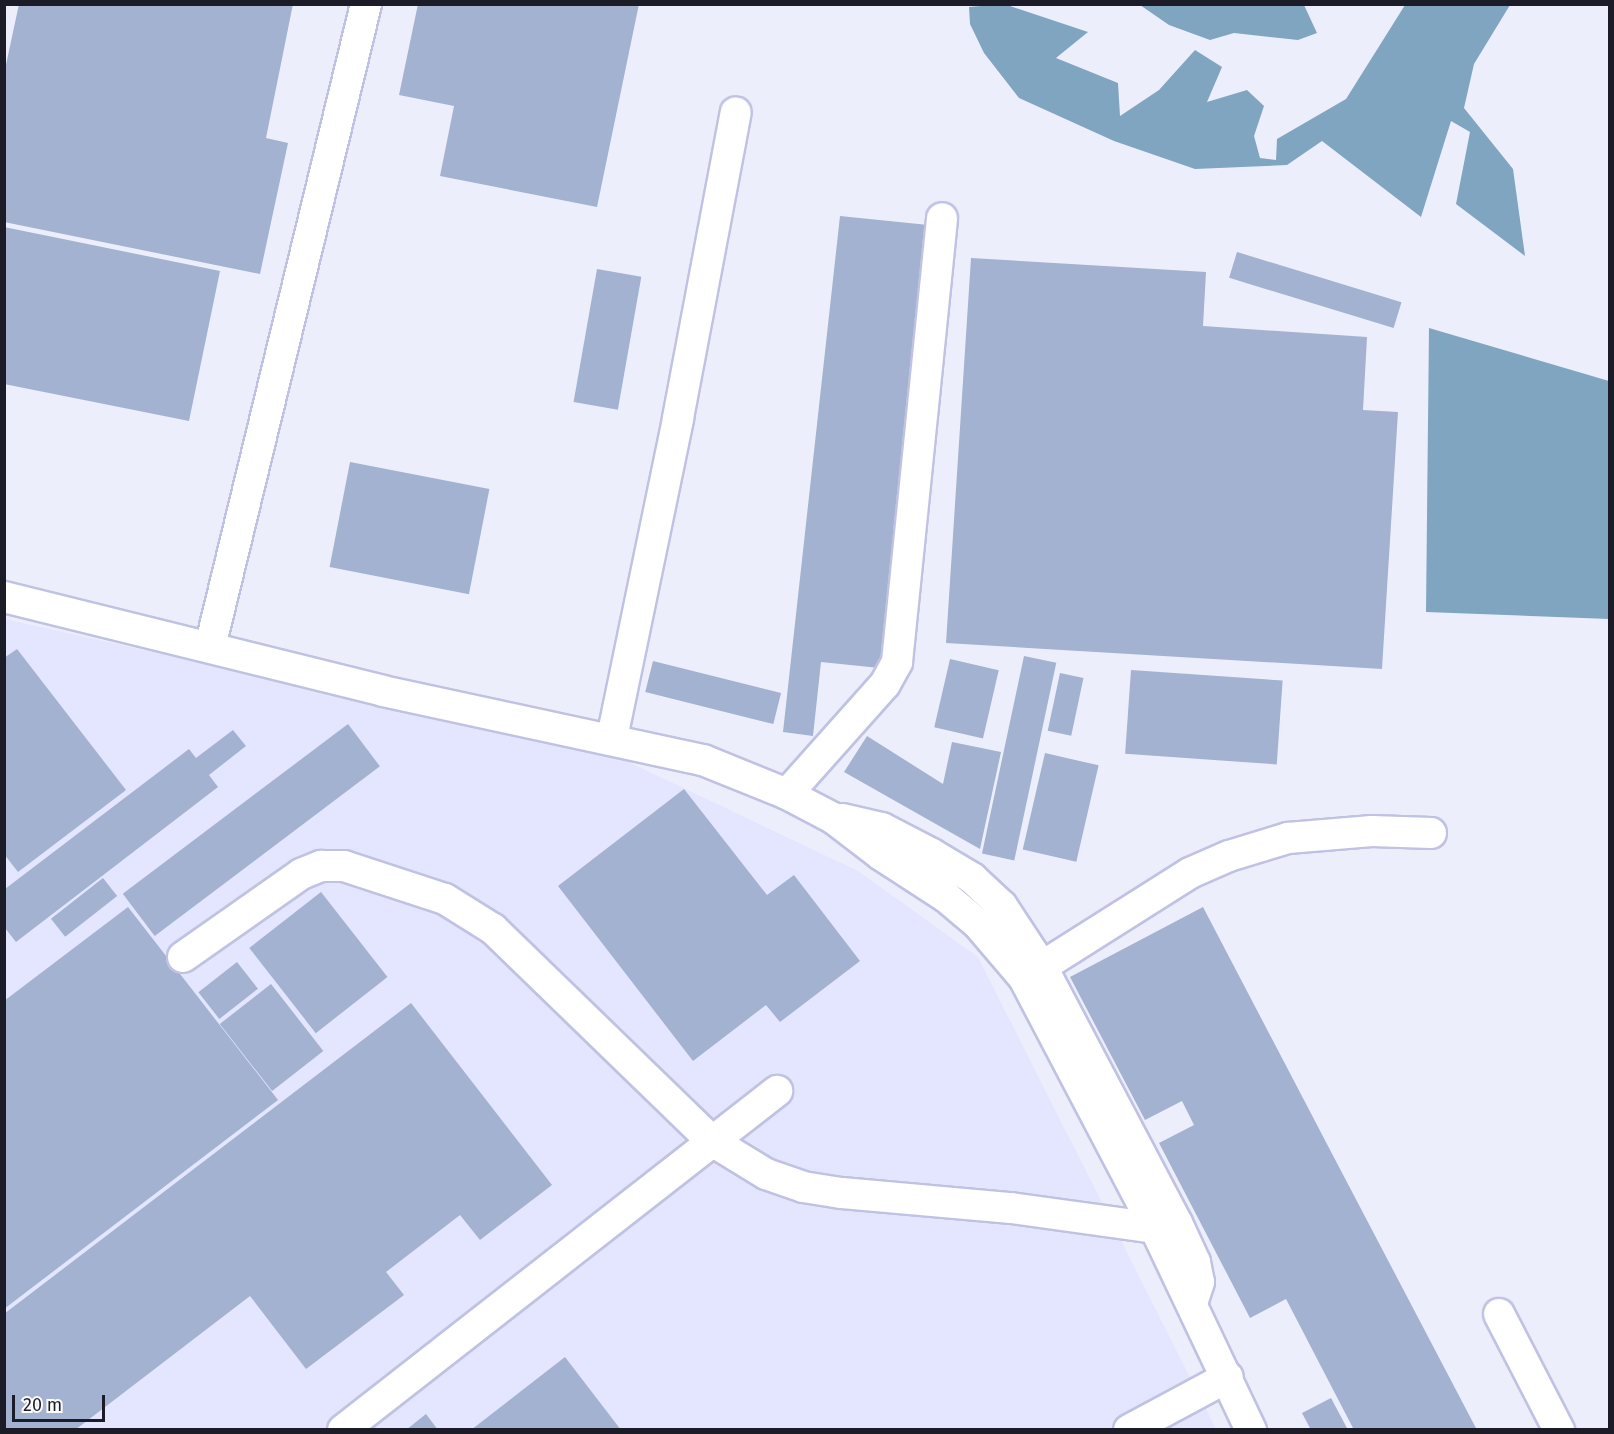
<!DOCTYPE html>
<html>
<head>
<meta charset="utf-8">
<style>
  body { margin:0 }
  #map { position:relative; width:1614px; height:1434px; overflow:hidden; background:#edeefc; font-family:"Fira Sans",sans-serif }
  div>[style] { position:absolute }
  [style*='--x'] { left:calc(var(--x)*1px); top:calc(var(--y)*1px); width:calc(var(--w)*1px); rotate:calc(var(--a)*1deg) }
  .built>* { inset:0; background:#e4e5fe }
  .water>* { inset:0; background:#80a5c1 }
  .building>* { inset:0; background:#a2b2d0; transform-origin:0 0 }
  .roads { filter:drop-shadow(2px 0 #c0c2e3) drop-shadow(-2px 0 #c0c2e3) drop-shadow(0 2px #c0c2e3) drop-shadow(0 -2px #c0c2e3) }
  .minor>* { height:30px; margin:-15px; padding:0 15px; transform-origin:15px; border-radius:15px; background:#fff }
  span { translate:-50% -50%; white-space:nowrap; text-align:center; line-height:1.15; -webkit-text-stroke:4.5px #fcfcfc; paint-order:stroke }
  .frame { position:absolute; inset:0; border:6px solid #1b1c28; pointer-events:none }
  .scale { position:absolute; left:12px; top:1395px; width:93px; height:27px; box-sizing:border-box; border:3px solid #1b1c28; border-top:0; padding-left:8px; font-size:18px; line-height:21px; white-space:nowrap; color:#1b1c28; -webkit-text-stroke:4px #fcfcfc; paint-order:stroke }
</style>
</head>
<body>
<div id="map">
  <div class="built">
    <i style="clip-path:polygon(5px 619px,616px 756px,858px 871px,978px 957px,1216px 1429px,5px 1430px)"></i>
  </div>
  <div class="water">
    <i style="clip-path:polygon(1004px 4px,1088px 32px,1056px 58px,1118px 83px,1120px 116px,1159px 90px,1195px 50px,1222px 67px,1207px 102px,1247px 90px,1264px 106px,1254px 136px,1260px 158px,1276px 160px,1277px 139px,1346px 99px,1405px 5px,1510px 5px,1474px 64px,1464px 108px,1513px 169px,1525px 256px,1456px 204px,1470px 132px,1451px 121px,1421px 217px,1322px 141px,1287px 165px,1195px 169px,1114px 141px,1019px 98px,984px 53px,970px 24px,969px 7px)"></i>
    <i style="clip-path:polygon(1140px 5px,1304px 5px,1317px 33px,1298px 40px,1234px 33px,1210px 40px,1169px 25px)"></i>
    <i style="clip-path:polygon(1429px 328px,1609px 381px,1609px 619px,1426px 612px)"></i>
  </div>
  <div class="building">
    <i style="clip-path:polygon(19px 4px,293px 4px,266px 138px,288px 143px,260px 274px,4px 222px,4px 74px)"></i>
    <i style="clip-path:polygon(418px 4px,639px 4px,597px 207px,440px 176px,454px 106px,399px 95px)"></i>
    <i style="clip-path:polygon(840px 216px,938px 226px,889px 669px,821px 662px,813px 736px,783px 732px)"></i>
    <i style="clip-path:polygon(4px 227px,220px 271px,189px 421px,4px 384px)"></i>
    <i style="left:1237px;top:252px;width:172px;height:27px;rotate:17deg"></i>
    <i style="clip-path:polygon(971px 258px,1206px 272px,1203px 326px,1367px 337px,1363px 410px,1398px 412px,1382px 669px,946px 643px)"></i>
    <i style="left:597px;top:269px;width:45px;height:135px;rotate:10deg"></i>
    <i style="left:350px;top:462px;width:142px;height:107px;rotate:11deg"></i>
    <i style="clip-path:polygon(17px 649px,126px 790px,18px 872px,4px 854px,4px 658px)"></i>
    <i style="left:1024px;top:656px;width:33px;height:202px;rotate:12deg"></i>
    <i style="left:950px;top:659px;width:50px;height:70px;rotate:13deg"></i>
    <i style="left:653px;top:661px;width:132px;height:32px;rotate:14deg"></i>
    <i style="left:1131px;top:670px;width:152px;height:84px;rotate:4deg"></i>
    <i style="left:1060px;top:673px;width:24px;height:59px;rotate:12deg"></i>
    <i style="left:348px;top:724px;width:53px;height:282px;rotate:53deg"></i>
    <i style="clip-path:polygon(233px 730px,246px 746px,209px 775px,218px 787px,16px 942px,5px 928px,5px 889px,189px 749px,196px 758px)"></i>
    <i style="clip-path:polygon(867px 736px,943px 784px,952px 742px,1001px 752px,980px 849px,844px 772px)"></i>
    <i style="left:1045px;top:753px;width:55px;height:99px;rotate:13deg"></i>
    <i style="clip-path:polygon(684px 789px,767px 895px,794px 875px,860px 961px,780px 1022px,766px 1005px,693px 1061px,558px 886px)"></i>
    <i style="left:103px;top:878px;width:23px;height:66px;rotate:52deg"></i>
    <i style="left:321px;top:892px;width:108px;height:91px;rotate:52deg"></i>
    <i style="clip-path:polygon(128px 907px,278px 1100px,4px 1309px,4px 1001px)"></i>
    <i style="clip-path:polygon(1203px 907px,1328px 1146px,1477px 1430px,1354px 1430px,1286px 1299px,1250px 1318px,1159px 1143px,1194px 1125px,1182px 1101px,1145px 1120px,1070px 977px)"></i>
    <i style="left:237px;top:962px;width:34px;height:49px;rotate:52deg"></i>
    <i style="left:271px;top:984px;width:85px;height:65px;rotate:52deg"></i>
    <i style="clip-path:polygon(411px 1003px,552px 1185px,480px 1240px,460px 1215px,386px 1272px,404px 1295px,306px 1369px,250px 1296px,75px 1430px,4px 1430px,4px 1314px)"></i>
    <i style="clip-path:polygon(565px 1357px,621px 1430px,471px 1430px)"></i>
    <i style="clip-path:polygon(1331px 1398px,1348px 1430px,1311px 1430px,1302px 1413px)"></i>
    <i style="clip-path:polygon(426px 1414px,438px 1430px,406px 1430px)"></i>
  </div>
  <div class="roads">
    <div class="minor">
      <i style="--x:4;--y:597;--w:390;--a:13.9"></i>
      <i style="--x:383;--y:691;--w:327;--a:12.2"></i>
      <i style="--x:703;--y:760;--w:91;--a:22"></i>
      <i style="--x:787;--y:794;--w:52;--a:27.6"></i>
      <i style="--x:833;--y:818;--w:61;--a:37.6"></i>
      <i style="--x:881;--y:855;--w:77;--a:32.9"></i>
      <i style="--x:946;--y:897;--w:42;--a:40.2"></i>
      <i style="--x:978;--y:924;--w:71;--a:49.6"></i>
      <i style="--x:1024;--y:978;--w:282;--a:62.3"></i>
      <i style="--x:1155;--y:1228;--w:224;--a:64.6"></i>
      <i style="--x:210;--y:647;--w:662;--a:-76.36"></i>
      <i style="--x:612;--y:738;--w:327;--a:-78.3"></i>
      <i style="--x:678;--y:418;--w:311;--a:-79.3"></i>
      <i style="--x:787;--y:794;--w:147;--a:-48.3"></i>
      <i style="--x:885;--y:684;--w:25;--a:-61"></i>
      <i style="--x:897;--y:662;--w:446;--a:-84.2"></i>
      <i style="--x:842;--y:819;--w:41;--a:12.7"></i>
      <i style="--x:882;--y:828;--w:56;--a:27.5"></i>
      <i style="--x:932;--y:854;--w:47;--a:31"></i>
      <i style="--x:972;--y:878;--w:41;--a:43"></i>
      <i style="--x:1002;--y:906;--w:73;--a:56.7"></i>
      <i style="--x:1042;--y:967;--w:289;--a:62.2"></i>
      <i style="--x:1177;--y:1223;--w:43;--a:65.2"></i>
      <i style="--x:1195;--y:1262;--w:20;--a:79"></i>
      <i style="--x:1199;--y:1282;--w:22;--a:108"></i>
      <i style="--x:183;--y:957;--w:144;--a:-35.1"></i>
      <i style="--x:301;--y:874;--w:22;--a:-22"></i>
      <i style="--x:321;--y:866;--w:23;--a:0"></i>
      <i style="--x:344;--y:866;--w:106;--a:18.1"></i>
      <i style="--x:445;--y:899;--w:57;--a:32"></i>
      <i style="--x:493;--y:929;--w:305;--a:44.1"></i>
      <i style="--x:712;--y:1141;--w:63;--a:31.4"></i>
      <i style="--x:766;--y:1174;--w:39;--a:19"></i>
      <i style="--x:803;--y:1187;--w:39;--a:9"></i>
      <i style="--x:842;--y:1193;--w:170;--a:5.1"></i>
      <i style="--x:1011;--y:1208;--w:145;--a:7.9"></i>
      <i style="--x:1024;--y:978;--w:196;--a:-32.3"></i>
      <i style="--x:1190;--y:873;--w:43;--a:-23.6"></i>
      <i style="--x:1229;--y:856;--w:62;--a:-17"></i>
      <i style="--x:1288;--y:838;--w:84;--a:-4.8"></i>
      <i style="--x:1372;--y:831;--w:59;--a:1.9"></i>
      <i style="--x:1499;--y:1314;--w:131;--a:62.7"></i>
      <i style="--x:343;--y:1430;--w:551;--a:-37.99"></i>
      <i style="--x:1129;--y:1430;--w:112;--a:-28.2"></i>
    </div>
  </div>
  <div class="frame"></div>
  <div class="scale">20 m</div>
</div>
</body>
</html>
